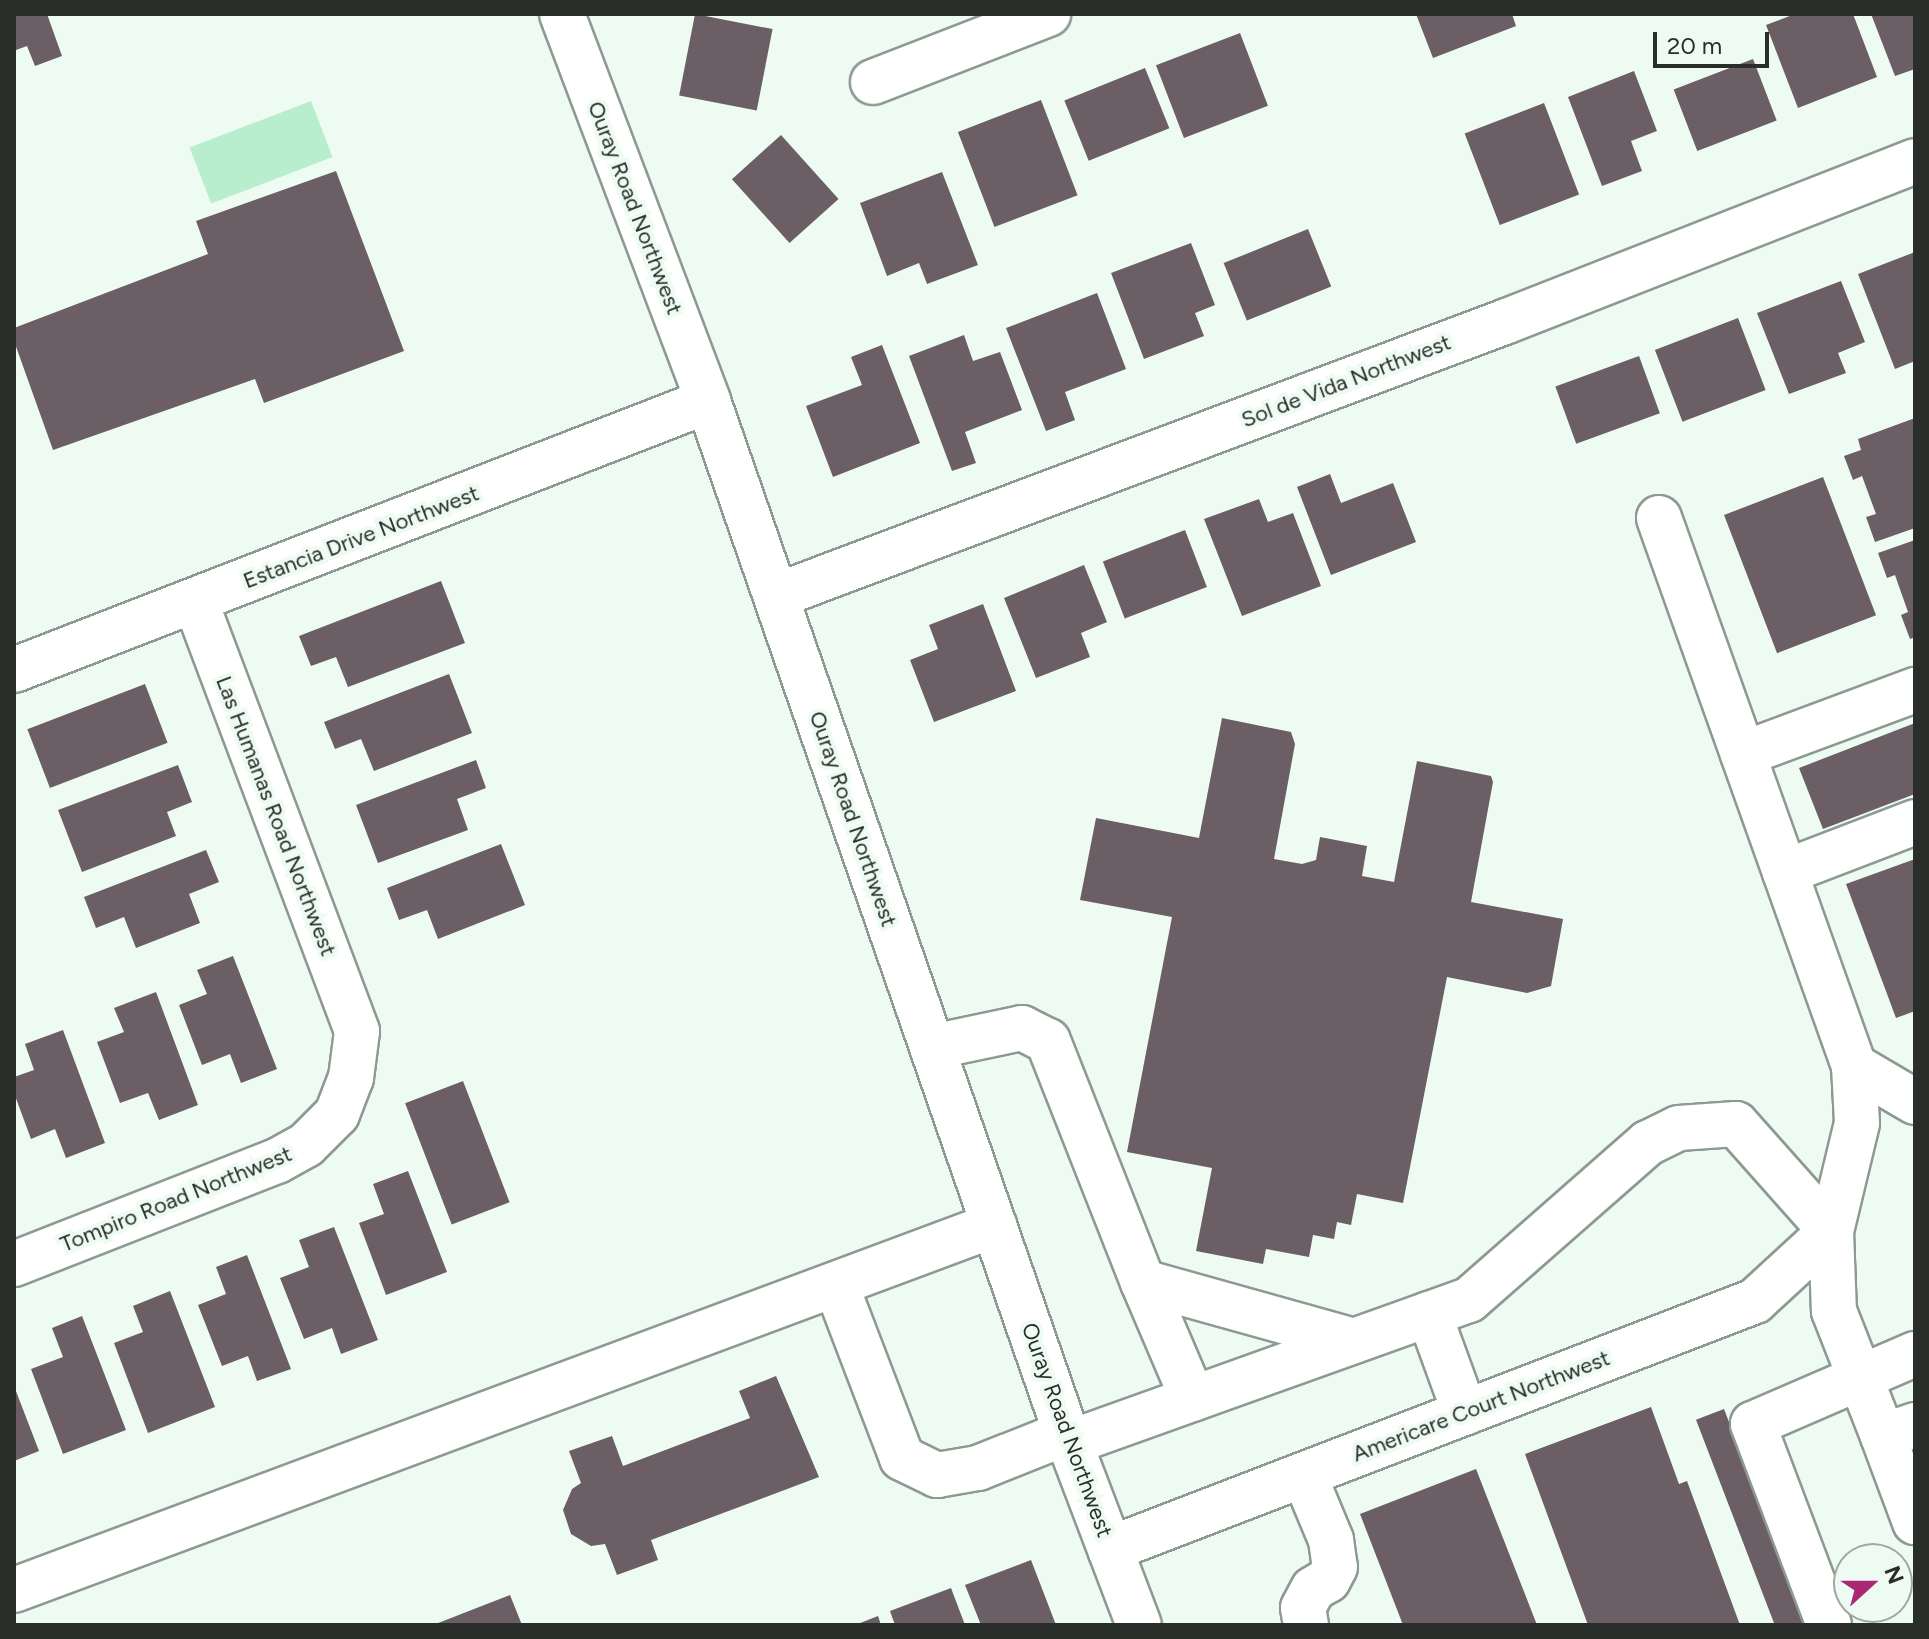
<!DOCTYPE html>
<html>
<head>
<meta charset="utf-8">
<style>
  body { margin:0 }
  #map { position:relative; width:1929px; height:1639px; overflow:hidden; background:#edfbf2; font-family:Figtree,sans-serif }
  div>[style] { position:absolute }
  [style*='--x'] { left:calc(var(--x)*1px); top:calc(var(--y)*1px); width:calc(var(--w)*1px); rotate:calc(var(--a)*1deg) }
  .green>* { inset:0; background:#b8eece; transform-origin:0 0 }
  .building>* { inset:0; background:#6b5e64; transform-origin:0 0 }
  .roads { filter:drop-shadow(2px 0 #8d9a92) drop-shadow(-2px 0 #8d9a92) drop-shadow(0 2px #8d9a92) drop-shadow(0 -2px #8d9a92) }
  .minor>* { height:44px; margin:-22px; padding:0 22px; transform-origin:22px; border-radius:22px; background:#fff }
  .major>* { height:44px; margin:-22px; padding:0 22px; transform-origin:22px; border-radius:22px; background:#fff }
  span { translate:-50% -50%; white-space:nowrap; text-align:center; line-height:1.15; -webkit-text-stroke:8px #edfbf2; paint-order:stroke }
  .street-label { font-size:22px; color:#292e2b }
  .frame { position:absolute; inset:0; border:16px solid #292e2b; pointer-events:none }
  .north { position:absolute; left:1833px; top:1543px; width:80px; height:80px; box-sizing:border-box; background:#edfbf2; border:2px solid #9fa9a2; border-radius:50%; rotate:69deg; font-size:22px; font-weight:700; line-height:32px; text-align:center; color:#292e2b }
  .north::after { content:''; display:block; margin:auto; width:28px; height:36px; background:#ab2874; clip-path:polygon(50% 0,100% 100%,50% 72%,0 100%) }
  .scale { position:absolute; left:1653px; top:32px; width:116px; height:36px; box-sizing:border-box; border:4px solid #292e2b; border-top:0; padding-left:10px; font-size:24px; line-height:28px; white-space:nowrap; color:#292e2b; -webkit-text-stroke:6px #edfbf2; paint-order:stroke }
</style>
</head>
<body>
<div id="map">
  <div class="green">
    <i style="left:311px;top:101px;width:60px;height:130px;rotate:69deg"></i>
  </div>
  <div class="building">
    <i style="clip-path:polygon(14px 14px,47px 14px,62px 56px,35px 66px,27px 46px,16px 50px)"></i>
    <i style="left:695px;top:14px;width:79px;height:83px;rotate:11deg"></i>
    <i style="clip-path:polygon(1416px 14px,1512px 14px,1516px 26px,1433px 58px)"></i>
    <i style="clip-path:polygon(1795px 14px,1853px 14px,1877px 77px,1798px 108px,1766px 25px)"></i>
    <i style="clip-path:polygon(1871px 14px,1915px 14px,1915px 69px,1895px 76px)"></i>
    <i style="left:1240px;top:33px;width:78px;height:90px;rotate:69deg"></i>
    <i style="left:1753px;top:59px;width:66px;height:85px;rotate:69deg"></i>
    <i style="left:1145px;top:68px;width:65px;height:87px;rotate:68deg"></i>
    <i style="clip-path:polygon(1634px 71px,1657px 131px,1631px 141px,1642px 171px,1602px 186px,1568px 97px)"></i>
    <i style="left:1041px;top:100px;width:102px;height:89px;rotate:69deg"></i>
    <i style="left:1544px;top:103px;width:98px;height:85px;rotate:69deg"></i>
    <i style="left:781px;top:135px;width:86px;height:66px;rotate:48deg"></i>
    <i style="clip-path:polygon(336px 171px,404px 351px,264px 403px,255px 379px,53px 450px,14px 341px,14px 328px,208px 254px,196px 221px)"></i>
    <i style="clip-path:polygon(942px 172px,978px 265px,927px 284px,919px 263px,887px 276px,860px 203px)"></i>
    <i style="left:1308px;top:229px;width:62px;height:91px;rotate:68deg"></i>
    <i style="clip-path:polygon(1191px 243px,1215px 305px,1195px 313px,1204px 336px,1144px 359px,1111px 273px)"></i>
    <i style="clip-path:polygon(1915px 252px,1915px 361px,1895px 369px,1858px 274px)"></i>
    <i style="clip-path:polygon(1841px 281px,1865px 342px,1838px 353px,1846px 373px,1789px 394px,1757px 313px)"></i>
    <i style="clip-path:polygon(1097px 293px,1126px 369px,1065px 392px,1075px 420px,1046px 431px,1006px 328px)"></i>
    <i style="left:1738px;top:318px;width:77px;height:89px;rotate:69deg"></i>
    <i style="clip-path:polygon(964px 335px,973px 361px,1000px 352px,1022px 410px,965px 432px,976px 463px,952px 471px,909px 356px)"></i>
    <i style="clip-path:polygon(882px 345px,920px 443px,833px 477px,806px 406px,862px 385px,851px 357px)"></i>
    <i style="left:1639px;top:356px;width:61px;height:89px;rotate:70deg"></i>
    <i style="clip-path:polygon(1915px 418px,1915px 528px,1875px 542px,1866px 517px,1876px 514px,1862px 476px,1853px 480px,1844px 456px,1861px 450px,1858px 439px)"></i>
    <i style="clip-path:polygon(1330px 474px,1341px 503px,1393px 483px,1416px 542px,1331px 575px,1297px 487px)"></i>
    <i style="left:1823px;top:477px;width:148px;height:106px;rotate:69deg"></i>
    <i style="clip-path:polygon(1259px 499px,1268px 522px,1293px 513px,1321px 586px,1242px 616px,1204px 519px)"></i>
    <i style="left:1185px;top:530px;width:61px;height:88px;rotate:69deg"></i>
    <i style="clip-path:polygon(1915px 540px,1915px 637px,1910px 639px,1901px 615px,1908px 612px,1895px 575px,1887px 578px,1878px 553px)"></i>
    <i style="clip-path:polygon(1084px 565px,1107px 622px,1081px 633px,1090px 657px,1036px 678px,1004px 598px)"></i>
    <i style="clip-path:polygon(441px 581px,465px 643px,348px 687px,336px 657px,311px 666px,299px 636px)"></i>
    <i style="clip-path:polygon(983px 604px,1016px 691px,934px 722px,910px 660px,938px 649px,929px 625px)"></i>
    <i style="clip-path:polygon(449px 674px,472px 733px,374px 771px,361px 739px,335px 749px,324px 722px)"></i>
    <i style="left:145px;top:684px;width:63px;height:126px;rotate:69deg"></i>
    <i style="clip-path:polygon(1222px 718px,1291px 732px,1295px 744px,1274px 859px,1302px 864px,1316px 860px,1320px 837px,1367px 846px,1362px 876px,1394px 882px,1417px 761px,1491px 776px,1493px 782px,1471px 902px,1563px 919px,1551px 986px,1527px 993px,1447px 977px,1403px 1203px,1357px 1194px,1351px 1225px,1337px 1222px,1334px 1239px,1313px 1235px,1309px 1257px,1266px 1249px,1263px 1264px,1196px 1251px,1212px 1168px,1127px 1152px,1172px 917px,1080px 900px,1096px 818px,1199px 838px)"></i>
    <i style="clip-path:polygon(1915px 723px,1915px 794px,1823px 829px,1799px 768px)"></i>
    <i style="clip-path:polygon(476px 760px,486px 788px,457px 799px,468px 830px,378px 863px,356px 805px)"></i>
    <i style="clip-path:polygon(178px 765px,192px 802px,167px 812px,176px 836px,82px 872px,58px 810px)"></i>
    <i style="clip-path:polygon(501px 844px,525px 905px,438px 939px,427px 910px,399px 920px,387px 888px)"></i>
    <i style="clip-path:polygon(206px 850px,219px 882px,189px 894px,200px 923px,136px 948px,124px 917px,96px 928px,84px 897px)"></i>
    <i style="clip-path:polygon(1915px 859px,1915px 1011px,1896px 1018px,1846px 884px)"></i>
    <i style="clip-path:polygon(233px 956px,277px 1069px,241px 1083px,230px 1054px,202px 1065px,179px 1005px,207px 994px,197px 970px)"></i>
    <i style="clip-path:polygon(156px 992px,198px 1105px,159px 1120px,148px 1093px,120px 1103px,97px 1042px,124px 1032px,114px 1008px)"></i>
    <i style="clip-path:polygon(63px 1030px,105px 1143px,66px 1158px,55px 1129px,31px 1139px,14px 1093px,14px 1077px,34px 1070px,25px 1044px)"></i>
    <i style="left:463px;top:1081px;width:130px;height:62px;rotate:69deg"></i>
    <i style="clip-path:polygon(408px 1171px,447px 1272px,386px 1295px,359px 1223px,384px 1214px,373px 1184px)"></i>
    <i style="clip-path:polygon(334px 1227px,378px 1340px,341px 1354px,332px 1328px,304px 1339px,280px 1278px,309px 1267px,299px 1240px)"></i>
    <i style="clip-path:polygon(247px 1255px,291px 1369px,257px 1381px,248px 1356px,222px 1366px,198px 1305px,226px 1294px,216px 1267px)"></i>
    <i style="clip-path:polygon(170px 1291px,215px 1407px,148px 1433px,114px 1343px,143px 1332px,133px 1306px)"></i>
    <i style="clip-path:polygon(82px 1316px,126px 1430px,63px 1454px,31px 1369px,63px 1357px,52px 1328px)"></i>
    <i style="clip-path:polygon(776px 1376px,819px 1477px,651px 1540px,658px 1560px,617px 1575px,605px 1544px,591px 1546px,571px 1534px,563px 1510px,572px 1489px,581px 1483px,569px 1451px,612px 1436px,623px 1466px,750px 1418px,739px 1391px)"></i>
    <i style="clip-path:polygon(14px 1386px,39px 1451px,14px 1461px)"></i>
    <i style="clip-path:polygon(1651px 1407px,1679px 1484px,1687px 1481px,1740px 1625px,1588px 1625px,1525px 1454px)"></i>
    <i style="left:1724px;top:1409px;width:231px;height:30px;rotate:69deg"></i>
    <i style="clip-path:polygon(1476px 1469px,1537px 1625px,1403px 1625px,1360px 1514px)"></i>
    <i style="clip-path:polygon(1031px 1560px,1056px 1625px,981px 1625px,965px 1585px)"></i>
    <i style="clip-path:polygon(951px 1588px,965px 1625px,895px 1625px,890px 1611px)"></i>
    <i style="clip-path:polygon(510px 1595px,522px 1625px,433px 1625px)"></i>
    <i style="clip-path:polygon(878px 1616px,881px 1625px,855px 1625px)"></i>
  </div>
  <div class="roads">
    <div class="minor">
      <i style="--x:873;--y:82;--w:188;--a:-21.2"></i>
      <i style="--x:1659;--y:518;--w:582;--a:70.41"></i>
      <i style="--x:1854;--y:1066;--w:57;--a:87"></i>
      <i style="--x:1857;--y:1123;--w:111;--a:103.5"></i>
      <i style="--x:1831;--y:1231;--w:80;--a:87.9"></i>
      <i style="--x:1834;--y:1311;--w:134;--a:68.6"></i>
      <i style="--x:1883;--y:1436;--w:34;--a:-19"></i>
      <i style="--x:776;--y:596;--w:781;--a:-20.62"></i>
      <i style="--x:1507;--y:321;--w:438;--a:-21.4"></i>
      <i style="--x:14;--y:670;--w:744;--a:-21.19"></i>
      <i style="--x:1743;--y:754;--w:184;--a:-20.4"></i>
      <i style="--x:1785;--y:872;--w:139;--a:-21"></i>
      <i style="--x:932;--y:1047;--w:92;--a:-11.9"></i>
      <i style="--x:1022;--y:1028;--w:29;--a:27"></i>
      <i style="--x:1048;--y:1041;--w:259;--a:68.5"></i>
      <i style="--x:1143;--y:1282;--w:219;--a:15.6"></i>
      <i style="--x:1854;--y:1066;--w:71;--a:30.5"></i>
      <i style="--x:14;--y:1264;--w:282;--a:-21.4"></i>
      <i style="--x:277;--y:1161;--w:33;--a:-29"></i>
      <i style="--x:306;--y:1145;--w:44;--a:-45"></i>
      <i style="--x:337;--y:1114;--w:39;--a:-69"></i>
      <i style="--x:351;--y:1078;--w:47;--a:-82.7"></i>
      <i style="--x:357;--y:1031;--w:460;--a:-110.6"></i>
      <i style="--x:1143;--y:1282;--w:127;--a:66.9"></i>
      <i style="--x:836;--y:1285;--w:185;--a:69.1"></i>
      <i style="--x:902;--y:1458;--w:39;--a:26"></i>
      <i style="--x:937;--y:1475;--w:42;--a:-9.7"></i>
      <i style="--x:978;--y:1468;--w:95;--a:-21.7"></i>
      <i style="--x:1429;--y:1314;--w:105;--a:70"></i>
      <i style="--x:1883;--y:1436;--w:92;--a:69.6"></i>
      <i style="--x:1069;--y:1443;--w:425;--a:-19.7"></i>
      <i style="--x:1469;--y:1300;--w:238;--a:-41.3"></i>
      <i style="--x:1648;--y:1143;--w:34;--a:-26"></i>
      <i style="--x:1679;--y:1128;--w:57;--a:-4"></i>
      <i style="--x:1736;--y:1124;--w:143;--a:48.4"></i>
      <i style="--x:1304;--y:1475;--w:70;--a:67.4"></i>
      <i style="--x:1331;--y:1540;--w:27;--a:82"></i>
      <i style="--x:1335;--y:1567;--w:15;--a:118"></i>
      <i style="--x:1328;--y:1580;--w:17;--a:149"></i>
      <i style="--x:1313;--y:1589;--w:21;--a:118"></i>
      <i style="--x:1303;--y:1608;--w:17;--a:80"></i>
      <i style="--x:1110;--y:1549;--w:691;--a:-21.03"></i>
      <i style="--x:1755;--y:1301;--w:103;--a:-42.6"></i>
      <i style="--x:14;--y:1590;--w:1046;--a:-20.43"></i>
      <i style="--x:1829;--y:1625;--w:215;--a:-110.7"></i>
      <i style="--x:1753;--y:1424;--w:176;--a:-23.4"></i>
    </div>
    <div class="major">
      <i style="--x:562;--y:14;--w:414;--a:69.3"></i>
      <i style="--x:708;--y:401;--w:1092;--a:70.87"></i>
      <i style="--x:1066;--y:1433;--w:205;--a:69.2"></i>
    </div>
  </div>
  <div class="street-label">
    <span style="left:635px;top:208px;rotate:69deg">Ouray Road Northwest</span>
    <span style="left:1346px;top:381px;rotate:-21deg">Sol de Vida Northwest</span>
    <span style="left:361px;top:537px;rotate:-21deg">Estancia Drive Northwest</span>
    <span style="left:276px;top:816px;rotate:69deg">Las Humanas Road Northwest</span>
    <span style="left:853px;top:819px;rotate:71deg">Ouray Road Northwest</span>
    <span style="left:176px;top:1199px;rotate:-22deg">Tompiro Road Northwest</span>
    <span style="left:1481px;top:1406px;rotate:-21deg">Americare Court Northwest</span>
    <span style="left:1067px;top:1430px;rotate:70deg">Ouray Road Northwest</span>
  </div>
  <div class="frame"></div>
  <div class="north">N</div>
  <div class="scale">20 m</div>
</div>
</body>
</html>
